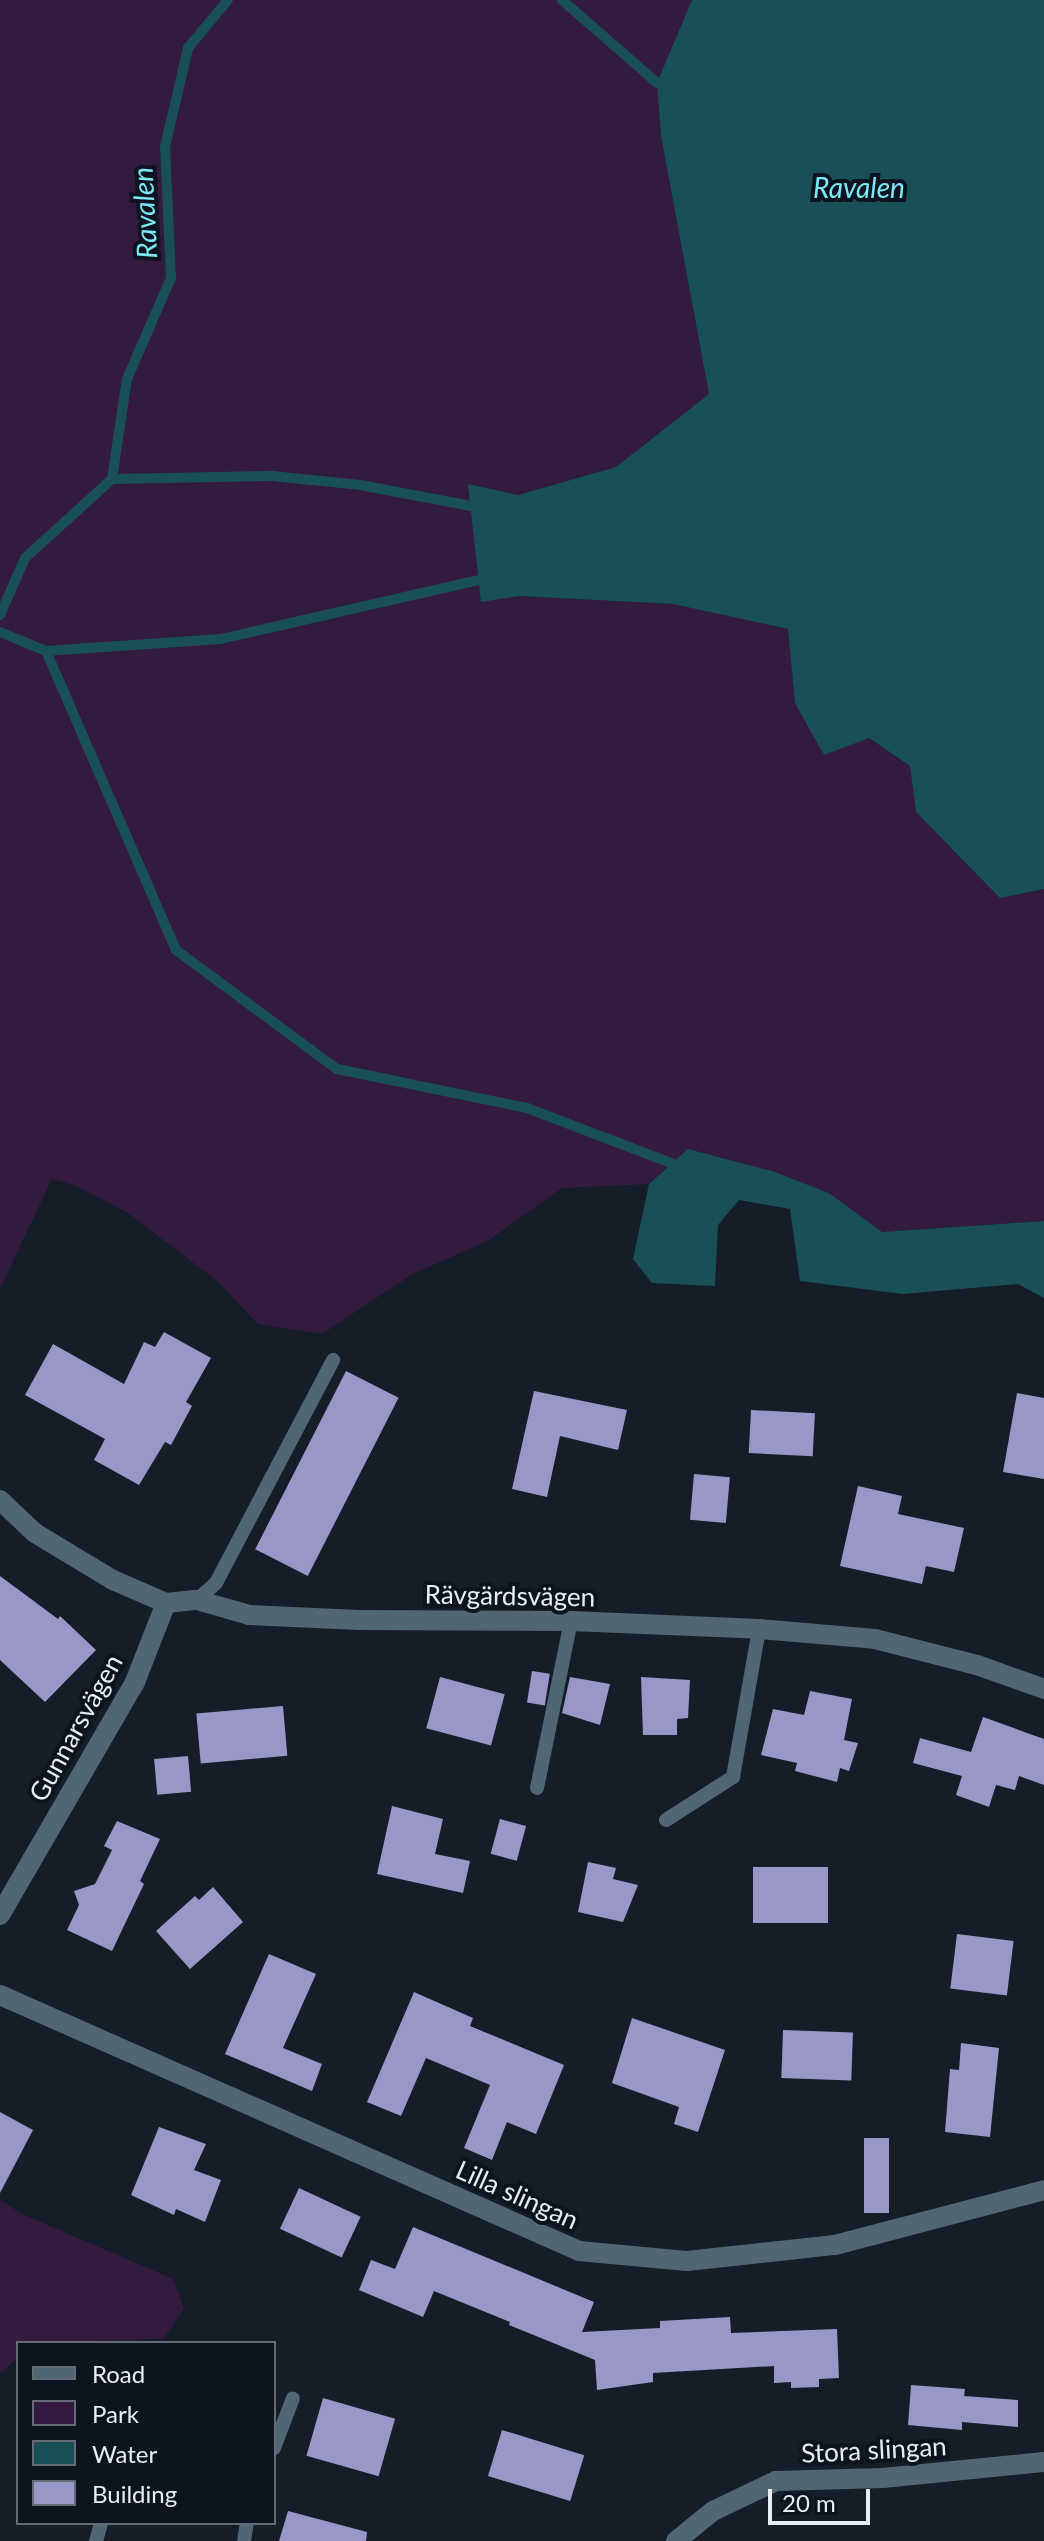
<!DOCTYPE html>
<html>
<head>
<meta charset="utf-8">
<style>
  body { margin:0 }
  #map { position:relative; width:1044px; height:2541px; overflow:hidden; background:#151d29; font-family:Lato,sans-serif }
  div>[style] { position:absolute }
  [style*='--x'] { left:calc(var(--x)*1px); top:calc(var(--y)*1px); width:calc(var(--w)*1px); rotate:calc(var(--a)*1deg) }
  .green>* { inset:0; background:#331b3f }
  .water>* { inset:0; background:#195057 }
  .stream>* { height:10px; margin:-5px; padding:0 5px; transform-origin:5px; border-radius:5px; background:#195057 }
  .building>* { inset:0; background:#9997c8; transform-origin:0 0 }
  .service>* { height:14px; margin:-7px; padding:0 7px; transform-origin:7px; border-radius:7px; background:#506672 }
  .minor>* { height:20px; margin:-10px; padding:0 10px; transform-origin:10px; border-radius:10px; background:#506672 }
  span { translate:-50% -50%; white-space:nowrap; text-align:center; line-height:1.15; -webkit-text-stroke:8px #0d141f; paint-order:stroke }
  .street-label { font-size:26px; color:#e7edf5 }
  .water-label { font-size:28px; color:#7ce8f6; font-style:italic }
  .legend { position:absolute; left:16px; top:2341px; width:260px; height:184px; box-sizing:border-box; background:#0d141f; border:2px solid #646b75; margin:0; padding:10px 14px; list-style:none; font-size:24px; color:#e7edf5 }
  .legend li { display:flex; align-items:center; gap:16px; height:40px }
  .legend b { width:40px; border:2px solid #646b75 }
  .scale { position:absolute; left:768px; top:2489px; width:102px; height:36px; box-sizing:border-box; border:4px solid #e7edf5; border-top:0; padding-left:10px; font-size:24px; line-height:28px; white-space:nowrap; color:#e7edf5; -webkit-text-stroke:6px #0d141f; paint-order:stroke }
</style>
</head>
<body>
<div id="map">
  <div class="green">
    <i style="clip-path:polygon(0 0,692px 0,658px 84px,661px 136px,709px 394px,616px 467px,518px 495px,469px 484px,481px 601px,519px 596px,673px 604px,789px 629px,795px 703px,868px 738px,910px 766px,916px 812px,1000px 898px,1044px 889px,1044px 1221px,882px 1232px,829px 1193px,772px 1171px,688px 1149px,649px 1184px,562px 1188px,489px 1240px,411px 1275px,322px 1334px,258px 1324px,216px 1280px,128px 1213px,74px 1185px,52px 1179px,0 1288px)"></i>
    <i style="clip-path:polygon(0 2200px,22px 2214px,173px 2279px,184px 2309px,163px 2339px,18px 2343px,18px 2358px,0 2373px)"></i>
  </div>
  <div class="water">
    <i style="clip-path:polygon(692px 0,1044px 0,1044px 889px,1000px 898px,916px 812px,910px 766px,869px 738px,824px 755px,795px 703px,788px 629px,673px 604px,519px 596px,481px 602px,468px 484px,518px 495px,616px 467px,709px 394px,661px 136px,657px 83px)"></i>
    <i style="clip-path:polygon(688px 1149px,772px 1171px,829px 1193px,882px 1232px,1044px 1221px,1044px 1298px,1018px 1284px,903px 1294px,800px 1281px,790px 1209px,739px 1200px,718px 1225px,715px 1286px,652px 1283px,633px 1259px,649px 1184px)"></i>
  </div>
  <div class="stream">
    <i style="--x:562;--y:0;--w:126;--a:41.1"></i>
    <i style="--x:112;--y:479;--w:160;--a:-1.1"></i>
    <i style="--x:272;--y:476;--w:88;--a:5.8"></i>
    <i style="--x:360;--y:485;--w:113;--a:10.7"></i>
    <i style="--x:0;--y:615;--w:62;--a:-66.3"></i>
    <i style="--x:25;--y:558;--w:118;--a:-42.2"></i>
    <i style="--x:112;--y:479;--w:101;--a:-81.5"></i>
    <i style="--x:127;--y:379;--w:110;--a:-66.5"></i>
    <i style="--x:171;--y:278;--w:131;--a:-92.6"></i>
    <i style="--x:165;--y:147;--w:102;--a:-76.9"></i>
    <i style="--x:188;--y:48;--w:62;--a:-50.2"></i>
    <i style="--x:0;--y:632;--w:50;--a:22.4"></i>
    <i style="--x:46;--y:651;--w:326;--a:66.5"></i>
    <i style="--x:176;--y:950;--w:200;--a:36.5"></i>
    <i style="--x:337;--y:1069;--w:194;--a:11.6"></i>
    <i style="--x:527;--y:1108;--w:168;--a:20.9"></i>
    <i style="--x:46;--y:651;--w:175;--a:-3.9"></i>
    <i style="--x:221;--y:639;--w:265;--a:-12.9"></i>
  </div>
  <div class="building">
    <i style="clip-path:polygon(164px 1332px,211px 1358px,186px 1402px,192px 1406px,171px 1445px,165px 1442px,139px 1485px,94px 1460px,105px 1439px,25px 1395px,53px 1344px,124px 1384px,144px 1342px,155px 1347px)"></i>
    <i style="left:346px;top:1371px;width:59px;height:200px;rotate:27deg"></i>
    <i style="clip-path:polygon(534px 1391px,627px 1410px,618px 1450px,560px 1436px,547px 1497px,512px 1489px)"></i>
    <i style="clip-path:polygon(1017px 1393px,1044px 1398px,1044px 1479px,1003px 1472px)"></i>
    <i style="left:751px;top:1410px;width:64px;height:43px;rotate:3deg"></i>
    <i style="left:694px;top:1474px;width:36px;height:46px;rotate:5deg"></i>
    <i style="clip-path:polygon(858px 1486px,902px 1496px,898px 1514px,964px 1528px,954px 1572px,926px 1566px,922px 1584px,840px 1566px)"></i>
    <i style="clip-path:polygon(0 1576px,58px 1619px,60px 1616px,96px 1650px,45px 1702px,0 1660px)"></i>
    <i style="left:532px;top:1671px;width:18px;height:32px;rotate:9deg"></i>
    <i style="left:440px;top:1677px;width:67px;height:53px;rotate:15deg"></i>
    <i style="clip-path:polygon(570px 1677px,610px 1684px,600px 1725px,562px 1713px)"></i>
    <i style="clip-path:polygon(641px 1677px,690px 1680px,688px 1718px,677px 1719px,677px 1735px,643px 1735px)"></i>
    <i style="clip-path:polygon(810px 1691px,852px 1699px,844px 1740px,858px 1743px,849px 1771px,840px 1768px,837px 1782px,795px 1771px,797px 1763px,761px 1755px,773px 1709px,804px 1715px)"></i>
    <i style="left:283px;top:1706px;width:50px;height:87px;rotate:85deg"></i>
    <i style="clip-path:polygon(983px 1717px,1044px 1739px,1044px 1785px,1019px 1776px,1015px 1790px,996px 1785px,989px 1807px,956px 1795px,962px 1776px,913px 1763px,920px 1738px,971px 1752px)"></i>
    <i style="left:188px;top:1756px;width:36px;height:34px;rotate:85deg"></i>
    <i style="clip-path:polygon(392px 1806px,443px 1819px,435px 1854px,470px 1861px,463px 1893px,377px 1874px)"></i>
    <i style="left:500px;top:1819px;width:27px;height:36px;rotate:15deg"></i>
    <i style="clip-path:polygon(117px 1821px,160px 1839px,140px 1881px,144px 1884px,112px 1951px,67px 1930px,79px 1905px,74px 1891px,95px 1884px,112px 1850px,104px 1846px)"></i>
    <i style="clip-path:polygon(588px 1862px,616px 1868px,613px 1879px,638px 1885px,623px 1922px,578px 1912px)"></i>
    <i style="left:753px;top:1867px;width:75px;height:56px"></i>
    <i style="clip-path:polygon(213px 1887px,243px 1922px,190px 1969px,156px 1931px,195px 1896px,199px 1900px)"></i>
    <i style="left:957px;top:1934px;width:57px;height:55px;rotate:7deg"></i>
    <i style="clip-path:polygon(269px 1954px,316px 1974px,283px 2048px,322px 2064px,312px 2091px,225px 2054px)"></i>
    <i style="clip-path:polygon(414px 1992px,473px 2018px,470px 2026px,564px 2065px,536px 2134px,507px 2122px,492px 2160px,464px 2148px,490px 2085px,426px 2058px,401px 2116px,367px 2102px)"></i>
    <i style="clip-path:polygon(632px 2018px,725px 2050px,698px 2132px,674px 2124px,679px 2107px,612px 2083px)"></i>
    <i style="left:783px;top:2030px;width:70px;height:48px;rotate:2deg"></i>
    <i style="clip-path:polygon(961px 2043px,999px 2048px,990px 2137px,945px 2132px,950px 2069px,959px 2070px)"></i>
    <i style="clip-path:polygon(0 2112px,33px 2130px,0 2193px)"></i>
    <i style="clip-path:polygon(159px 2127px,206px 2144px,194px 2170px,221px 2180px,205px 2222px,176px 2209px,174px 2215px,131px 2195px)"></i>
    <i style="left:864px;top:2138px;width:25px;height:75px"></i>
    <i style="left:299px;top:2188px;width:68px;height:45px;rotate:25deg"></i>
    <i style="clip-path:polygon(413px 2227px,594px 2302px,582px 2332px,660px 2328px,660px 2321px,730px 2317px,731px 2333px,837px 2329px,839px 2378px,819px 2379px,819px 2387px,791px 2388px,791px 2382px,774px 2383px,774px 2366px,653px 2373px,653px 2382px,597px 2390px,595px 2360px,509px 2325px,510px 2322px,434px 2291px,423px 2317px,359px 2290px,371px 2260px,395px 2269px)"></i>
    <i style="clip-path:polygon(911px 2385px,965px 2389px,964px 2396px,1018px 2400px,1018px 2427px,962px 2422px,962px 2430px,908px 2425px)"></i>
    <i style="left:323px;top:2398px;width:75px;height:60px;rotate:16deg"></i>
    <i style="left:502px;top:2430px;width:86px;height:48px;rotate:17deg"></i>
    <i style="clip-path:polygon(288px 2511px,367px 2532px,366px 2541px,279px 2541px)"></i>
  </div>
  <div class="service">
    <i style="--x:197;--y:1600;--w:25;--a:-42"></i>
    <i style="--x:216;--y:1583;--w:252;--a:-62.3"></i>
    <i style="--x:537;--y:1788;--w:170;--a:-78.5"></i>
    <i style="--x:666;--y:1820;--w:80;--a:-32.7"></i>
    <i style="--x:733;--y:1777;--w:150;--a:-80"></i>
    <i style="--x:274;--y:2448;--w:53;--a:-69.2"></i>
    <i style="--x:96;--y:2541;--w:19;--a:-74"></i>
    <i style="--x:244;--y:2541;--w:18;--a:-81"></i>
  </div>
  <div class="minor">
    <i style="--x:0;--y:1500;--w:48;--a:43.3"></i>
    <i style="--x:35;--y:1533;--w:91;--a:31.1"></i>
    <i style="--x:113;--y:1580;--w:58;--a:23.5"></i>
    <i style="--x:166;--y:1603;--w:31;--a:-6"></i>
    <i style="--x:197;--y:1600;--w:54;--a:16.1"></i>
    <i style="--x:249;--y:1615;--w:110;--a:2.6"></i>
    <i style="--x:359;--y:1620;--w:212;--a:0.3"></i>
    <i style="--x:571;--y:1621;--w:188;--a:2.4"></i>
    <i style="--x:759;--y:1629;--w:116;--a:4.9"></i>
    <i style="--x:875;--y:1639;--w:105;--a:14.3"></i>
    <i style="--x:977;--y:1665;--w:71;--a:19.7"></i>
    <i style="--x:0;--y:1915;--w:269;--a:-59.9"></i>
    <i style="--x:135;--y:1682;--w:85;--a:-68.6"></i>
    <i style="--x:0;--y:1995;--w:633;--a:23.85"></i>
    <i style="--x:579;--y:2251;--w:108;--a:5.3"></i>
    <i style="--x:687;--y:2261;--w:149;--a:-6.2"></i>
    <i style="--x:835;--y:2245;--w:216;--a:-14.7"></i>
    <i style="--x:676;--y:2541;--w:48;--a:-39"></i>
    <i style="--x:713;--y:2511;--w:70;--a:-25.5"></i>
    <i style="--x:776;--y:2481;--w:107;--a:-1.6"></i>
    <i style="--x:883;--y:2478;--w:162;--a:-5.7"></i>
  </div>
  <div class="street-label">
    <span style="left:510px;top:1596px;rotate:1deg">Rävgärdsvägen</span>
    <span style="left:76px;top:1728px;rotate:-61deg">Gunnarsvägen</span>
    <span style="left:517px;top:2195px;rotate:24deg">Lilla slingan</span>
    <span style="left:874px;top:2450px;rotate:-3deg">Stora slingan</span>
  </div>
  <div class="water-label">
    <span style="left:859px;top:187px">Ravalen</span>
    <span style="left:144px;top:213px;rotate:-93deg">Ravalen</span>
  </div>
  <ul class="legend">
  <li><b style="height:10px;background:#506672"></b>Road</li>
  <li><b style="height:22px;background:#331b3f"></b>Park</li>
  <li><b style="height:22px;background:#195057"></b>Water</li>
  <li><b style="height:22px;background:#9997c8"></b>Building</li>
  </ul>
  <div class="scale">20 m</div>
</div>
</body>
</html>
